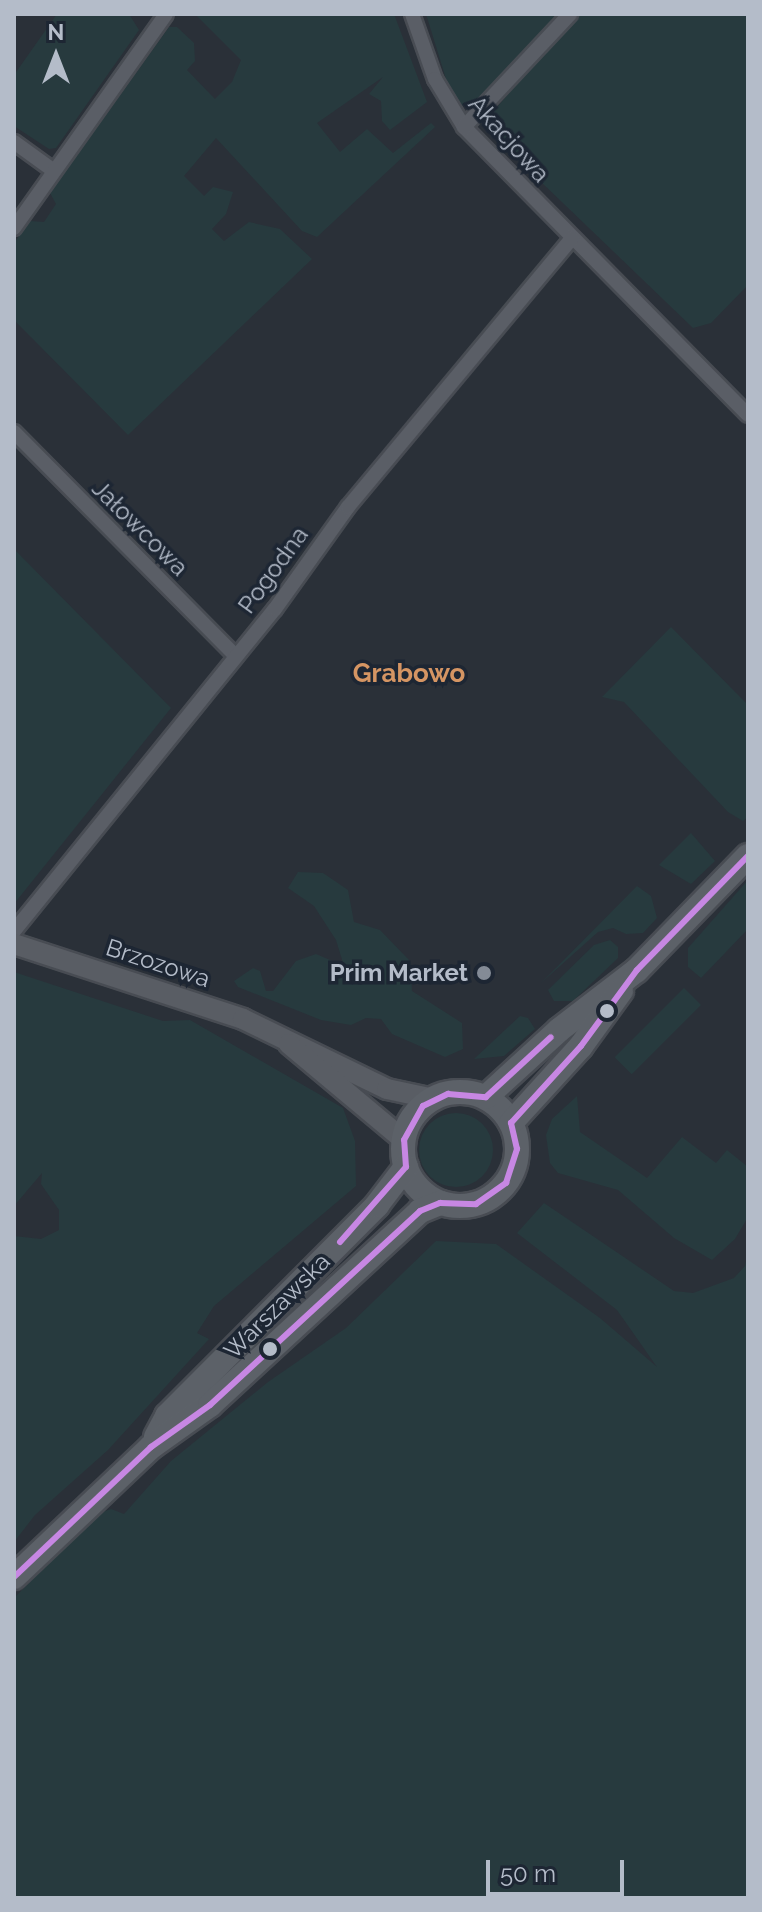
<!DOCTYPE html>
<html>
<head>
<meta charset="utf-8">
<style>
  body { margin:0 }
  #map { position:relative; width:762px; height:1912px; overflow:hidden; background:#2a3038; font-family:Raleway,sans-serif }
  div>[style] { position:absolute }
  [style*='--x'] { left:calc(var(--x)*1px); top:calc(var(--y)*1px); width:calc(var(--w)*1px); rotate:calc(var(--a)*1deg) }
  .green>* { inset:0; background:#273a3e; transform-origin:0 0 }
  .round { border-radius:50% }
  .roads { filter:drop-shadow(2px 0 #484c53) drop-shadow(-2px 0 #484c53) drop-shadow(0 2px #484c53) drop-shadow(0 -2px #484c53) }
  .minor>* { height:14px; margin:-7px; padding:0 7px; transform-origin:7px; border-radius:7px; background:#5a5e66 }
  .secondary>* { height:20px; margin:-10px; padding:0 10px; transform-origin:10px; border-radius:10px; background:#595d64 }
  .primary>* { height:24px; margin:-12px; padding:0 12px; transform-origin:12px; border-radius:12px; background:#5c6168 }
  .primary>.ring { margin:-12px; padding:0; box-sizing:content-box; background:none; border:24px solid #5c6168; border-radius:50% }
  .bus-1>* { height:6px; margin:-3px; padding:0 3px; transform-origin:3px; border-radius:3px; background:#c787e3 }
  .dots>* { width:22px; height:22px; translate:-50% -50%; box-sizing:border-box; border:4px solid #1d2633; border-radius:50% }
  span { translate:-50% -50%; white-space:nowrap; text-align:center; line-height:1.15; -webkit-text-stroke:7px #1d2633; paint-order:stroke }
  .street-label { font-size:24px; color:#b4bcc9 }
  .poi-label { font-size:24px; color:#b4bcc9; font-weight:700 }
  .right { translate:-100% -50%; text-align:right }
  .neighbourhood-label { font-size:26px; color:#d59563; font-weight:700 }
  .frame { position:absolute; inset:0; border:16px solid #b4bcc9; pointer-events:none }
  .north { position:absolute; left:16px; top:16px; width:80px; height:80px; -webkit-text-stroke:6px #1d2633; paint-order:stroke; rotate:0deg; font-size:22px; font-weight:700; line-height:32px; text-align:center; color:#b4bcc9 }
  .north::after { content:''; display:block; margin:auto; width:28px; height:36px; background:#b4bcc9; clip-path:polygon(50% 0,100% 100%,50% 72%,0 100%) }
  .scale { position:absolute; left:486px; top:1860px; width:138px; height:36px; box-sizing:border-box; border:4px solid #b4bcc9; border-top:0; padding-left:10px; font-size:24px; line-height:28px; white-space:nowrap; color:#b4bcc9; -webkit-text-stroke:6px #1d2633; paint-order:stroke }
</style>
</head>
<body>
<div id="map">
  <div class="green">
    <i style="clip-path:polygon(57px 14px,129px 14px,139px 30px,56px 148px,49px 149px,14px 126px,14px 75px)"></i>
    <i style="clip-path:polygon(195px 14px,394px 14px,427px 102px,390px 130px,382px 121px,381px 101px,369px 94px,383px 77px,317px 123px,340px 152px,367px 129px,393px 153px,431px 123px,435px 127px,317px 237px,302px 231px,216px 138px,184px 176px,204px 196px,213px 187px,233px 192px,226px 214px,212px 229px,224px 241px,249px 222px,280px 229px,312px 259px,128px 435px,14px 320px,14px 243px,30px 221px,44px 222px,56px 204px,50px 193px,169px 27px,177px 27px,194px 43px,195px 61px,187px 70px,215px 99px,232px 82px,241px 60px)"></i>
    <i style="clip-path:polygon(426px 14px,748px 14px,748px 285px,711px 323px,693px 328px,486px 129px,493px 112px,522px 78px,509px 67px,478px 101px,462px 106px,447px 82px)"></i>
    <i style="clip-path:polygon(14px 549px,171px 708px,14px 904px)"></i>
    <i style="clip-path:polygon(671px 627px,748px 705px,748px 817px,743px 821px,728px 812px,624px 702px,602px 697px)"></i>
    <i style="clip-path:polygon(691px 833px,715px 861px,691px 884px,659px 865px)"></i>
    <i style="clip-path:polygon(298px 872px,323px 873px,348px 890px,354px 922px,380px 930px,410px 961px,412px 991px,462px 1023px,463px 1049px,445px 1057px,392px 1034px,381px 1019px,366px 1018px,351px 1025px,321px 1020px,238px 987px,234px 981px,253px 968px,260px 971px,266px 991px,273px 991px,296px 961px,316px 954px,344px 966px,336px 940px,314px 906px,288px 888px)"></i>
    <i style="clip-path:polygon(748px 880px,748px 929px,701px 978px,688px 967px,688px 948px)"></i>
    <i style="clip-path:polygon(637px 886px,651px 896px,657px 918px,643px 933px,626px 934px,613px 928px,598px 932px,541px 983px)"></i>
    <i style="clip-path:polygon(610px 940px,618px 947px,618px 958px,573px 1001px,554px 1001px,548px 990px,594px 945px)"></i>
    <i style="clip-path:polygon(14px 972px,163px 1021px,190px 1020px,343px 1108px,355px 1141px,356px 1186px,214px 1306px,197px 1333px,209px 1339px,108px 1450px,35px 1515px,14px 1542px,14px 1236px,41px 1239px,59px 1230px,59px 1210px,41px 1184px,42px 1173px,14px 1206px)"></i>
    <i style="left:684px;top:988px;width:24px;height:98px;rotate:45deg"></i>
    <i style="clip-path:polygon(520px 1016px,528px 1018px,535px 1029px,504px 1056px,474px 1059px)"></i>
    <i style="clip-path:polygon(577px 1096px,580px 1132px,647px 1178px,682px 1137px,716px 1163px,727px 1150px,748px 1167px,748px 1217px,735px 1239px,712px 1260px,674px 1238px,618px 1190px,558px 1173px,550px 1163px,546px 1135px,552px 1119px)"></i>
    <i class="round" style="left:419px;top:1113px;width:74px;height:74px"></i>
    <i style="clip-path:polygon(544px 1203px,674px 1291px,693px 1293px,734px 1278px,745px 1266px,748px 1252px,748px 1898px,14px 1898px,14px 1598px,100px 1513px,111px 1509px,124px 1514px,171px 1461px,268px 1382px,346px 1328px,436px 1241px,496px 1244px,600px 1318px,657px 1367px,617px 1310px,517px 1233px)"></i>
  </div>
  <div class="roads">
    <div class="minor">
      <i style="--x:412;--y:14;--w:69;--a:70.5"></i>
      <i style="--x:435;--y:79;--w:56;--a:58.9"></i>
      <i style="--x:464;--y:127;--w:404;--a:45.4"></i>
      <i style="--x:464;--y:127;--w:155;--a:-46.8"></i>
      <i style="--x:14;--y:142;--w:49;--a:35.9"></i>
      <i style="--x:14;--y:228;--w:262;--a:-54.6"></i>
      <i style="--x:14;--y:432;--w:314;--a:45.3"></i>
      <i style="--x:14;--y:931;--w:414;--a:-51"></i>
      <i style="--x:275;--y:609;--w:125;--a:-54.4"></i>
      <i style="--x:348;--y:507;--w:350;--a:-50.2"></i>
    </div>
    <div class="secondary">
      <i style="--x:14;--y:944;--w:241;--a:18.1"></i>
      <i style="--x:243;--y:1019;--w:160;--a:25.9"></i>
      <i style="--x:387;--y:1089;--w:48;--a:12"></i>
      <i style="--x:289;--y:1044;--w:150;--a:39.9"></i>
    </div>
    <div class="primary">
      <i class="ring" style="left:403px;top:1092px;width:90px;height:90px"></i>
      <i style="--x:486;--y:1097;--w:99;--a:-42.5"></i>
      <i style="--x:559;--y:1030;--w:98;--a:-37.6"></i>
      <i style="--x:637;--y:970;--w:159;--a:-45.8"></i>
      <i style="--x:511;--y:1123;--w:104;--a:-47.7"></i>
      <i style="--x:581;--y:1046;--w:68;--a:-54"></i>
      <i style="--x:156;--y:1437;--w:24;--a:-62"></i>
      <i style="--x:167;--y:1416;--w:298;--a:-45.1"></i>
      <i style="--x:377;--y:1205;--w:48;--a:-52.7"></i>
      <i style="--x:14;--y:1577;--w:189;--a:-43.5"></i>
      <i style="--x:151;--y:1447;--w:72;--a:-35.4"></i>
      <i style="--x:210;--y:1405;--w:286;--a:-42.7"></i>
      <i style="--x:420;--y:1211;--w:22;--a:-22"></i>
    </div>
  </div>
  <div class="bus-1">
    <i style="--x:340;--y:1242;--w:100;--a:-48.7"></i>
    <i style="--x:406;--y:1167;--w:27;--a:-94"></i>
    <i style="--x:404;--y:1140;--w:39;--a:-61"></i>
    <i style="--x:423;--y:1106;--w:28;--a:-26"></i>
    <i style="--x:448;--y:1094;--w:38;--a:5"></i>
    <i style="--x:486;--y:1097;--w:88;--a:-42.7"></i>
    <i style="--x:14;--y:1577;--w:189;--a:-43.5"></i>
    <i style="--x:151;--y:1447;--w:72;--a:-35.4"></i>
    <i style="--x:210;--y:1405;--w:286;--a:-42.7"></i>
    <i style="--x:420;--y:1211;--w:22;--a:-22"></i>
    <i style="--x:440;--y:1203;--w:36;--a:2"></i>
    <i style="--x:476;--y:1204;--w:37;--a:-35"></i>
    <i style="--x:506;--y:1183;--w:36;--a:-72"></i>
    <i style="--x:517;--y:1149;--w:27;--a:-103"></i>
    <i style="--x:511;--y:1123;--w:104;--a:-47.7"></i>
    <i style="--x:581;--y:1046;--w:94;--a:-53.6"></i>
    <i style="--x:637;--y:970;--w:159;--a:-45.8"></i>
  </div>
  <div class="dots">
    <i style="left:484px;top:973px;background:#848b96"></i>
    <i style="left:607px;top:1011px;background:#b4bcc9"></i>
    <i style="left:270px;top:1349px;background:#b4bcc9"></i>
  </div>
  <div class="street-label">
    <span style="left:509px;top:139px;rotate:48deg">Akacjowa</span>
    <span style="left:140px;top:528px;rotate:45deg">Jałowcowa</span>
    <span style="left:273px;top:570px;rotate:-54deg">Pogodna</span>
    <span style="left:158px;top:963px;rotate:18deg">Brzozowa</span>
    <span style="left:277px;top:1306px;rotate:-45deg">Warszawska</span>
  </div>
  <div class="poi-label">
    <span class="right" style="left:468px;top:973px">Prim Market</span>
  </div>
  <div class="neighbourhood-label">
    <span style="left:409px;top:674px">Grabowo</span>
  </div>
  <div class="frame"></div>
  <div class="north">N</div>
  <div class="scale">50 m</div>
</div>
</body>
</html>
